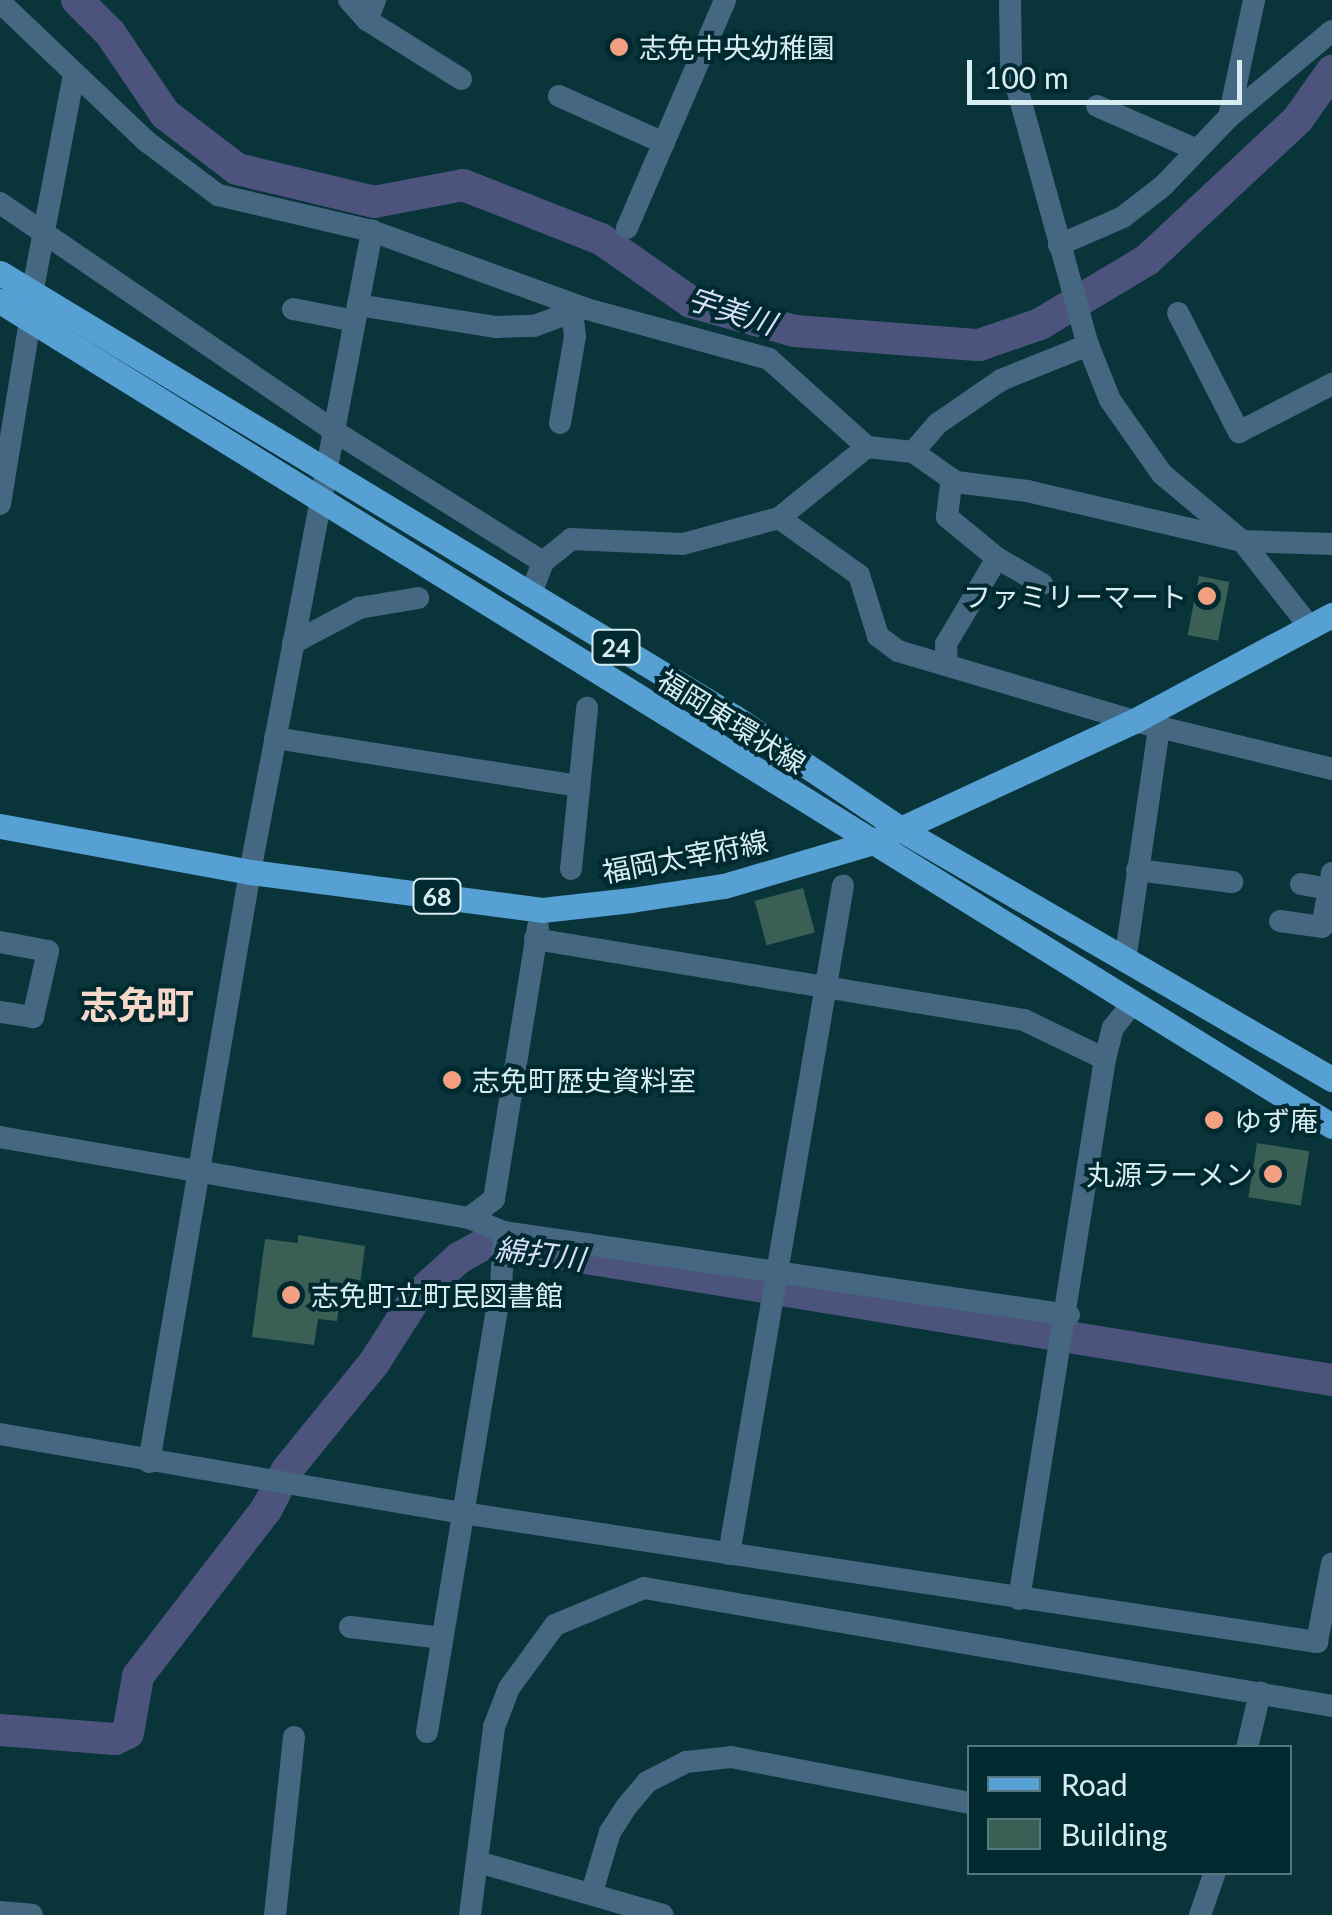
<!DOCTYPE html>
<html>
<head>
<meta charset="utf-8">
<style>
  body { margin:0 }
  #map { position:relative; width:1332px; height:1915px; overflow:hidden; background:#093439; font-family:Lato,"Noto Sans JP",sans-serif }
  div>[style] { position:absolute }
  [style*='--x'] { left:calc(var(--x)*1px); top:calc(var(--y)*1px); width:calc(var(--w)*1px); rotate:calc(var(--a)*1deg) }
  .river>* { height:32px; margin:-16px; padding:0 16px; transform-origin:16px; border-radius:16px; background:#4c547d }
  .building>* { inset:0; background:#3a5f55; transform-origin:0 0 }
  .minor>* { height:22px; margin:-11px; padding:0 11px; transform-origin:11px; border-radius:11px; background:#456781 }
  .major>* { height:25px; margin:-12.5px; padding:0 12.5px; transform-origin:12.5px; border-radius:12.5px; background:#56a0d4 }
  .dots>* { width:28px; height:28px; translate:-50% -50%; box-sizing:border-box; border:5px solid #002a2f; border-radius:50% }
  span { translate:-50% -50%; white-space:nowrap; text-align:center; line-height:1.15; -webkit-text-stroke:8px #002a2f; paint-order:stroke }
  .shield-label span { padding:2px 8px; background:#002a2f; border:2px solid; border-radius:8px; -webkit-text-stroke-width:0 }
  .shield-label { font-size:25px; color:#d8edf1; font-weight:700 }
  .poi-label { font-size:28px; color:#d8edf1 }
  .left { translate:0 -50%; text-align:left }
  .right { translate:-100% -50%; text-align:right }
  .street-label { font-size:28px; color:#d8edf1 }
  .water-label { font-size:30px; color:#d6ddf9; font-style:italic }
  .district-label { font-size:38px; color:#f8d7cb; font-weight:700 }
  .legend { position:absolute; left:967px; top:1745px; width:325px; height:130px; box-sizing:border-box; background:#002a2f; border:2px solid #56787d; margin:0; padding:12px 18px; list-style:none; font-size:30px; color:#d8edf1 }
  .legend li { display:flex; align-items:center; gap:20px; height:50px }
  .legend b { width:50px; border:2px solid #56787d }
  .scale { position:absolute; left:967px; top:60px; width:275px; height:45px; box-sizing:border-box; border:5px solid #d8edf1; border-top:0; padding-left:12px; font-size:30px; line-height:35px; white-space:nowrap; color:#d8edf1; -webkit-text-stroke:8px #002a2f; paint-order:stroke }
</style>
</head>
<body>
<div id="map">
  <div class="river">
    <i style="--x:77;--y:0;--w:47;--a:45"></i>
    <i style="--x:110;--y:33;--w:98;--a:55.8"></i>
    <i style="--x:165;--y:114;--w:91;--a:37.4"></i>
    <i style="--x:237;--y:169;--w:141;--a:13.5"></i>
    <i style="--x:374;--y:202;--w:91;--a:-10.8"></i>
    <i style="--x:463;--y:185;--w:148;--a:21.4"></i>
    <i style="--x:601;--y:239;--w:110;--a:35"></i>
    <i style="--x:691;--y:302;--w:108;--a:15.6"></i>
    <i style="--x:795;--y:331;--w:185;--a:4.4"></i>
    <i style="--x:979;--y:345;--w:65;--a:-19"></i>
    <i style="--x:1040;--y:324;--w:125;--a:-30.9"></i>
    <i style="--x:1147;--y:260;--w:207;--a:-43"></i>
    <i style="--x:1298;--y:119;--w:59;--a:-54.7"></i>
    <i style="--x:0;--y:1730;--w:115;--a:4.5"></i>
    <i style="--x:115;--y:1739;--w:14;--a:-25"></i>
    <i style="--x:128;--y:1733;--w:58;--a:-80"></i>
    <i style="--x:138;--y:1676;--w:210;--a:-52.4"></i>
    <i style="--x:266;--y:1510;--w:45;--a:-62.3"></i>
    <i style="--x:287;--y:1470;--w:138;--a:-50.9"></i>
    <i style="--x:374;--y:1363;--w:78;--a:-57.5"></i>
    <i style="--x:416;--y:1297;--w:58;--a:-42.2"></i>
    <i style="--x:459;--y:1258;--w:33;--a:-29"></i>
    <i style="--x:488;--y:1242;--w:855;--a:9.29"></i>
  </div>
  <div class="building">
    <i style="left:1199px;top:576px;width:31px;height:60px;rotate:11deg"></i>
    <i style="left:803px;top:888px;width:46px;height:50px;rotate:75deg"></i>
    <i style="left:1257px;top:1143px;width:53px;height:55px;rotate:9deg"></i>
    <i style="clip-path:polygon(298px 1235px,365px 1246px,358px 1301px,340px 1298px,337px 1321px,318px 1319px,314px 1345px,252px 1337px,265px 1239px,298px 1243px)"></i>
  </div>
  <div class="minor">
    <i style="--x:349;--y:0;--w:27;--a:48"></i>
    <i style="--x:367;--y:20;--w:22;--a:-68"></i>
    <i style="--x:1010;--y:0;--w:66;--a:89.1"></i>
    <i style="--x:1011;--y:66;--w:289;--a:74.6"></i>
    <i style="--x:1088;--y:345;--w:59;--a:68.2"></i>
    <i style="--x:1110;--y:400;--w:90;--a:54.9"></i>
    <i style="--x:1162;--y:474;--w:104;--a:39.9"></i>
    <i style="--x:1242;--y:541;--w:110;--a:51.7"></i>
    <i style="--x:0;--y:2;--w:202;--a:43.6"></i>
    <i style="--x:146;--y:141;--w:90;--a:36.9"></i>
    <i style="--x:218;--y:195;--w:158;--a:13.2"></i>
    <i style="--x:372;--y:231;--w:225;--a:20"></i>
    <i style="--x:583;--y:308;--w:193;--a:15.3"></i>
    <i style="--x:769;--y:359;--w:132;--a:41.9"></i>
    <i style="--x:867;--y:447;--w:46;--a:6.2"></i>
    <i style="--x:913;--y:452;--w:52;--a:34.9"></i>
    <i style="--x:956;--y:482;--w:72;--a:7.2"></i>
    <i style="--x:1027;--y:491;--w:221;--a:13.1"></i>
    <i style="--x:1242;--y:541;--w:90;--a:1.9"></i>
    <i style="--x:367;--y:20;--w:111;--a:32.1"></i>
    <i style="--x:559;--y:96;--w:115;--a:24.1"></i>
    <i style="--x:1097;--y:106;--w:109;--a:23.7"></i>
    <i style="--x:1229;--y:117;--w:120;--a:-77.9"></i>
    <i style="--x:0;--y:203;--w:404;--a:34.3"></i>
    <i style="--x:334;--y:431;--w:247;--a:32.1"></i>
    <i style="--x:627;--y:228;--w:248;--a:-66.7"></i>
    <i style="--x:1059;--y:245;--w:70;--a:-23.6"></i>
    <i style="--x:1123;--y:217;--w:51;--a:-37.8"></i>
    <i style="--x:1163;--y:186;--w:95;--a:-46.3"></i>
    <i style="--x:1229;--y:117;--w:134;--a:-39.9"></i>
    <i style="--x:32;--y:294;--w:225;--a:-79.2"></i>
    <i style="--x:358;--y:305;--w:140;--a:9.1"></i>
    <i style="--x:496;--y:327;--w:38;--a:-2"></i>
    <i style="--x:534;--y:326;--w:52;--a:-20.2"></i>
    <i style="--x:293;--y:309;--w:63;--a:11"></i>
    <i style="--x:1178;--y:313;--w:134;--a:62.9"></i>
    <i style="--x:1239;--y:432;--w:105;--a:-27.3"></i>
    <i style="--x:560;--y:423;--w:88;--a:-80.2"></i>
    <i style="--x:575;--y:336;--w:24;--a:-97"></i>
    <i style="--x:913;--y:452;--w:37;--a:-49"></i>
    <i style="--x:937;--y:424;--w:78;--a:-34.5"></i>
    <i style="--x:1001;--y:380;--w:94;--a:-21.9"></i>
    <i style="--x:0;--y:504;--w:185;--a:-80.7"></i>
    <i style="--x:779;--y:518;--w:98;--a:35.5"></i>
    <i style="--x:859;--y:575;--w:64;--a:72.7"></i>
    <i style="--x:878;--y:636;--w:25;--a:37"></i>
    <i style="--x:898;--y:651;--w:246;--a:16.5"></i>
    <i style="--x:1134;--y:721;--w:204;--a:13.6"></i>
    <i style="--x:997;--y:558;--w:52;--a:30"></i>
    <i style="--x:530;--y:596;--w:36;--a:-69"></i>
    <i style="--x:543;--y:562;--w:36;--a:-39"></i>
    <i style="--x:571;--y:539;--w:112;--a:2.6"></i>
    <i style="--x:683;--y:544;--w:99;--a:-15.2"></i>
    <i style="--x:779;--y:518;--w:113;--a:-38.9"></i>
    <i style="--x:293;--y:643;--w:75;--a:-27.9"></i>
    <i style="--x:359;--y:608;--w:60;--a:-9.6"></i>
    <i style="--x:947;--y:665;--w:21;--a:-93"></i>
    <i style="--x:946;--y:644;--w:100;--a:-59.3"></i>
    <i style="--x:997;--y:558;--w:65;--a:-140.6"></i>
    <i style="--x:947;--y:517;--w:38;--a:-83"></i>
    <i style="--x:275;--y:738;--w:308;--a:9"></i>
    <i style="--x:571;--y:869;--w:162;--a:-84.3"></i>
    <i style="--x:1137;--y:870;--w:96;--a:7.2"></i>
    <i style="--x:1301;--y:884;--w:28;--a:10"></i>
    <i style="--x:1280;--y:921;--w:42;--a:8.1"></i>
    <i style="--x:1322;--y:927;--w:55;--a:-79.5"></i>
    <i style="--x:535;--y:939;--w:496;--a:9.4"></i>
    <i style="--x:1024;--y:1020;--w:90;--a:25.7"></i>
    <i style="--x:0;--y:942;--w:49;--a:10.6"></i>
    <i style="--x:48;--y:951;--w:68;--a:102.8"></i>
    <i style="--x:33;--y:1017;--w:33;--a:-171"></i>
    <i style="--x:1125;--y:961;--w:236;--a:-81.7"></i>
    <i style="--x:0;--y:1137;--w:476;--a:9.8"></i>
    <i style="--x:469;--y:1218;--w:38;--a:22"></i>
    <i style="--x:504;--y:1232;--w:571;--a:8.36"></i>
    <i style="--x:469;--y:1218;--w:31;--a:-37"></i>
    <i style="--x:494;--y:1199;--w:275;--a:-80.8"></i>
    <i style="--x:0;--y:1434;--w:469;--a:9.7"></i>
    <i style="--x:462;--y:1513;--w:865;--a:8.58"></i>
    <i style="--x:1317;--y:1642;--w:80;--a:-79.2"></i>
    <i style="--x:149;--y:1462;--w:599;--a:-80.29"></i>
    <i style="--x:250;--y:872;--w:653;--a:-79.22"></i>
    <i style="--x:729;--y:1554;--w:678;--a:-80.32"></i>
    <i style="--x:1019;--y:1599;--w:547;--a:-80.95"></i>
    <i style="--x:1105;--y:1059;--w:32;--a:-76"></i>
    <i style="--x:1113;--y:1028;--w:28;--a:-52"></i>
    <i style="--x:350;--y:1627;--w:93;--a:6.8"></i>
    <i style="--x:427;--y:1732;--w:452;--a:-80.6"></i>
    <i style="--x:501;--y:1286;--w:54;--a:-86.8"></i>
    <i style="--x:1247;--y:1748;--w:57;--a:-76.7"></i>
    <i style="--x:478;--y:1862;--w:192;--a:16"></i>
    <i style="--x:592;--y:1892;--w:63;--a:-73.3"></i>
    <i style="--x:610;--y:1832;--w:31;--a:-57"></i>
    <i style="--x:627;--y:1806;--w:31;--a:-50"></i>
    <i style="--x:647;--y:1782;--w:44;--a:-27.1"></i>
    <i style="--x:686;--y:1762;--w:45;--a:-6.3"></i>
    <i style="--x:731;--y:1757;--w:242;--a:10.9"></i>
    <i style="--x:0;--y:1912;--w:32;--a:5"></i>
    <i style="--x:275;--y:1915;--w:179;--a:-83.9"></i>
    <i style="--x:470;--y:1915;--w:190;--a:-82.7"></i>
    <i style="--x:494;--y:1727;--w:42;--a:-69"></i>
    <i style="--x:509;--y:1688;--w:78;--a:-53.9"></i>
    <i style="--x:555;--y:1625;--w:96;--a:-22.6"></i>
    <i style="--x:644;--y:1588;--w:698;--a:9.73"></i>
    <i style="--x:1200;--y:1915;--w:46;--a:-70.8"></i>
  </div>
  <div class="major">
    <i style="--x:0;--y:273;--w:858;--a:31.17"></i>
    <i style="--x:734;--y:717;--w:202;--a:33.9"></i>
    <i style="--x:902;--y:830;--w:497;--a:30.1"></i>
    <i style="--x:0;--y:301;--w:1567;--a:31.77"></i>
    <i style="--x:0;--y:826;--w:254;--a:10.4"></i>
    <i style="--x:250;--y:872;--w:294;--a:7.4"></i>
    <i style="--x:542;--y:910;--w:90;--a:-6.4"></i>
    <i style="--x:631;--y:900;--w:94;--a:-8.6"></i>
    <i style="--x:724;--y:886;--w:152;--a:-16.4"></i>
    <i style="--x:870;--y:843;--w:291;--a:-24.8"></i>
    <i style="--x:1134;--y:721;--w:225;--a:-28.2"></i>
  </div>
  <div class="dots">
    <i style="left:619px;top:47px;background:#f2a081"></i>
    <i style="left:1207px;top:596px;background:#f2a081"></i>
    <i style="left:452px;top:1080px;background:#f2a081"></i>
    <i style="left:1214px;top:1120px;background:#f2a081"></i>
    <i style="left:1273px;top:1174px;background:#f2a081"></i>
    <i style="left:291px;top:1295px;background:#f2a081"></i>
  </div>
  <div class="shield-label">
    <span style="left:616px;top:647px">24</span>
    <span style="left:437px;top:896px">68</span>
  </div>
  <div class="poi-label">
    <span class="left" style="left:639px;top:47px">志免中央幼稚園</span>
    <span class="right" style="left:1187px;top:596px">ファミリーマート</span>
    <span class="left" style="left:472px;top:1080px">志免町歴史資料室</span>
    <span class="left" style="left:1234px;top:1120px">ゆず庵</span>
    <span class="right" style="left:1253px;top:1174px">丸源ラーメン</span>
    <span class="left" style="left:311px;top:1295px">志免町立町民図書館</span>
  </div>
  <div class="street-label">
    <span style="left:732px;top:721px;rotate:32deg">福岡東環状線</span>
    <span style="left:685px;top:856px;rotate:-11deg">福岡太宰府線</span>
  </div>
  <div class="water-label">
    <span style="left:732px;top:310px;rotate:18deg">宇美川</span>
    <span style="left:540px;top:1253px;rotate:7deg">綿打川</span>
  </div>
  <div class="district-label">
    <span style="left:137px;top:1005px">志免町</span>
  </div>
  <ul class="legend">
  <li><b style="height:12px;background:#56a0d4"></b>Road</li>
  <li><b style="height:28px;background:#3a5f55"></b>Building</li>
  </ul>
  <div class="scale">100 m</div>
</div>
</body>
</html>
